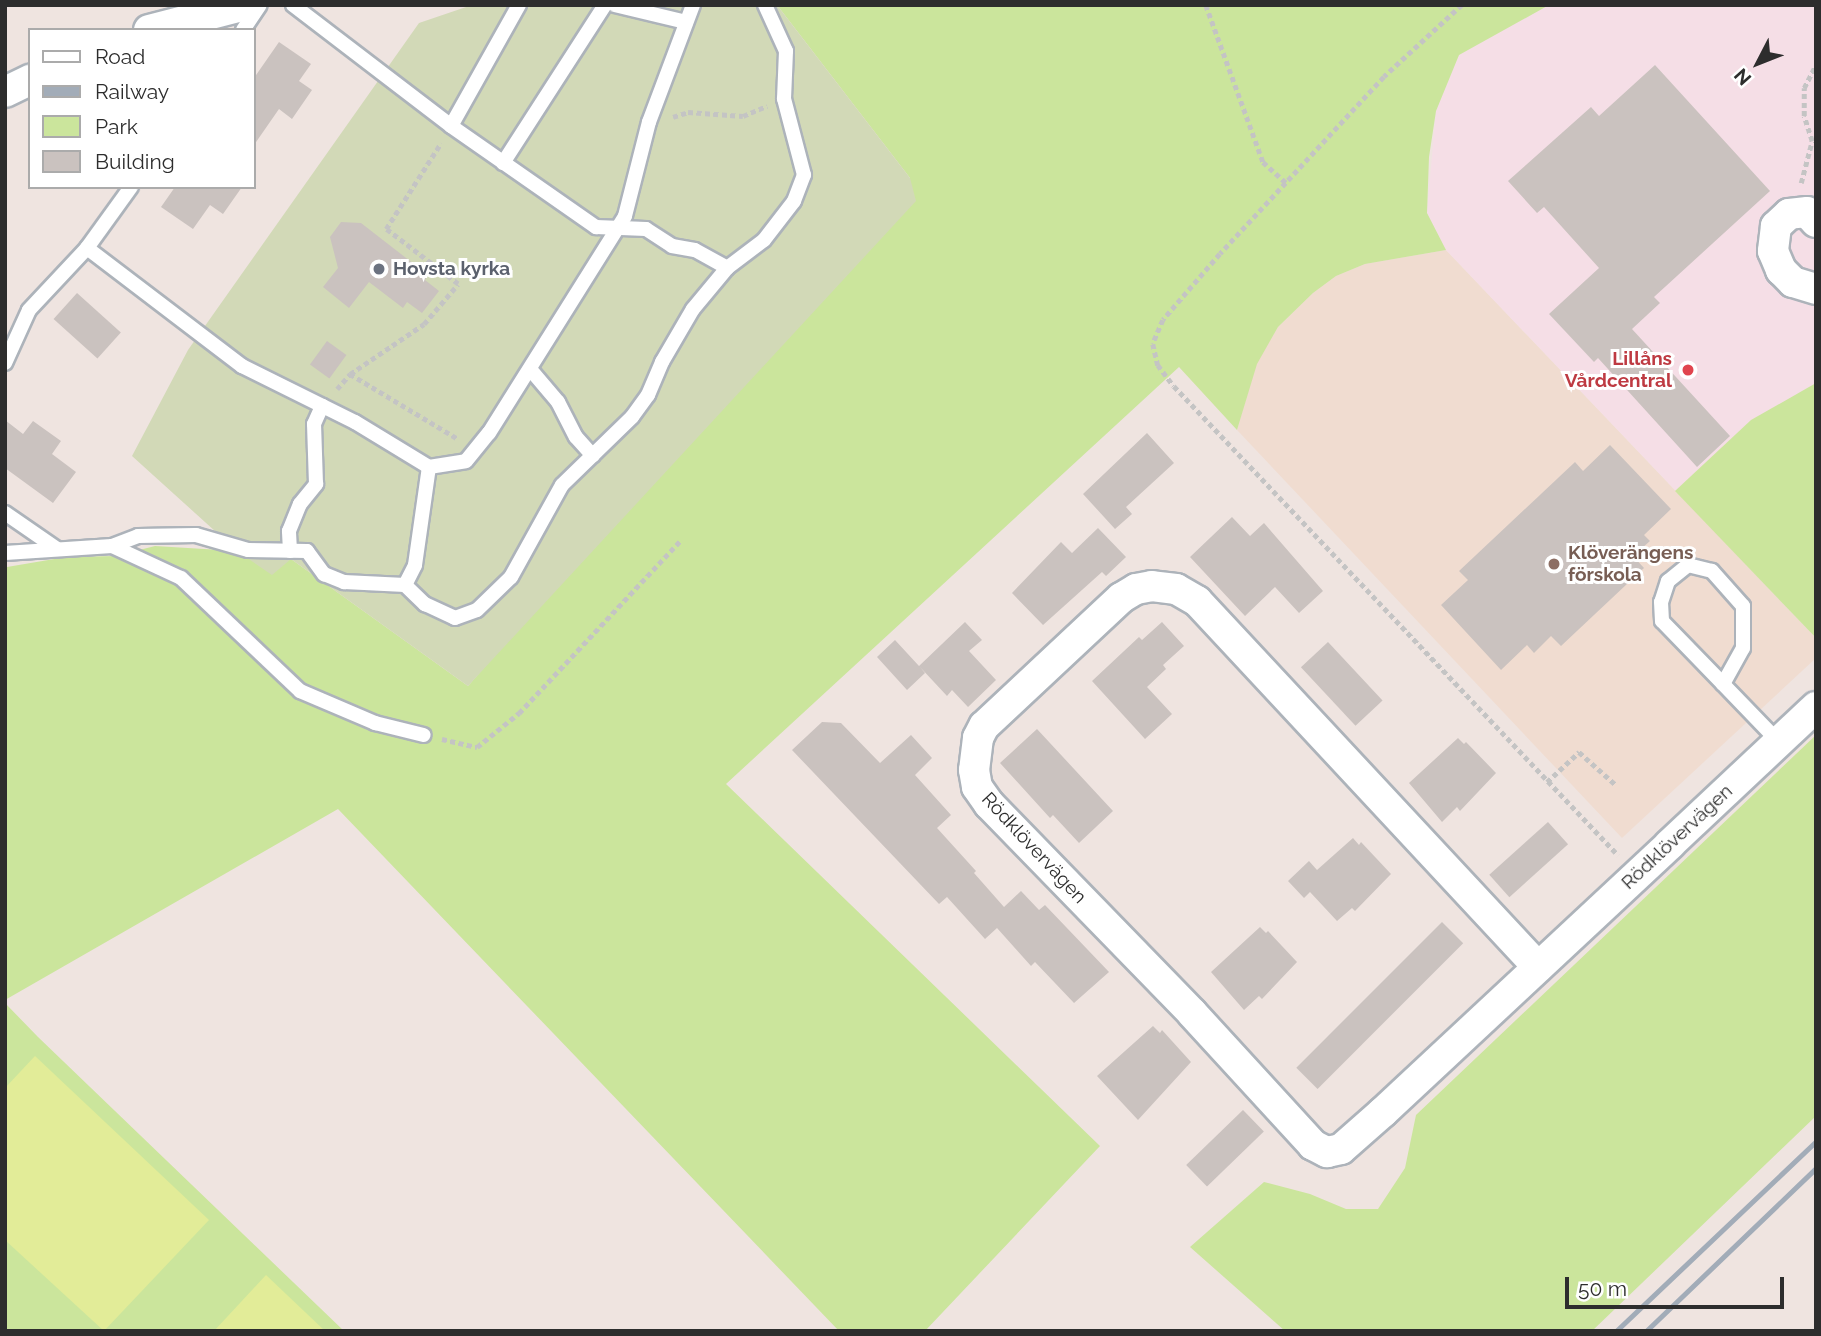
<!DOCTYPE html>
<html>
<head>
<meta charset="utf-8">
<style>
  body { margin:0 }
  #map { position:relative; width:1821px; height:1336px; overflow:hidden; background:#efe4e0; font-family:Raleway,sans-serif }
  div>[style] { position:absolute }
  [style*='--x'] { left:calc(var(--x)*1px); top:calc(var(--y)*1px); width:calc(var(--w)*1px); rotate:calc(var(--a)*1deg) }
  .education>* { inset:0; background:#f0dcd0 }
  .medical>* { inset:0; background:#f5dee6 }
  .green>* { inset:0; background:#cbe59c }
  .cemetery>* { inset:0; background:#d2d9b7 }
  .pitch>* { inset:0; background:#e2ec98 }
  .building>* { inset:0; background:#cac2bf; transform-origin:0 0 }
  .path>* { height:4.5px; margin-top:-2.25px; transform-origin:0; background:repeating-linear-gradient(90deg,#c4c4c4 0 5px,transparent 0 8.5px) }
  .roads { filter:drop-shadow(2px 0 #adb3ba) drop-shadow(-2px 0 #adb3ba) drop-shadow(0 2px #adb3ba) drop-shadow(0 -2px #adb3ba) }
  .lane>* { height:14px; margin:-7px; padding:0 7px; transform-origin:7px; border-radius:7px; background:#fff }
  .street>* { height:30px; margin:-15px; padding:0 15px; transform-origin:15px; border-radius:15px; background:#fff }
  .rail>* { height:5px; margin:-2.5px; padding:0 2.5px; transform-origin:2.5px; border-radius:2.5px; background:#a2acb8 }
  .dots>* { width:19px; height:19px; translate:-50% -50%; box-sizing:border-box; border:4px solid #fff; border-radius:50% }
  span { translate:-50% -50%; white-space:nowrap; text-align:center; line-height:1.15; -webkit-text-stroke:6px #fff; paint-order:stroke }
  .worship-label { font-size:19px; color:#5b616d; font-weight:700 }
  .left { translate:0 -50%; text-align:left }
  .health-label { font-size:19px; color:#be3a42; font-weight:700 }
  .right { translate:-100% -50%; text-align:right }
  .education-label { font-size:19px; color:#785e54; font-weight:700 }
  .street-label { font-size:19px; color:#2d2d2d }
  .frame { position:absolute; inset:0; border:7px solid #2d2d2d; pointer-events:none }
  .legend { position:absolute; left:28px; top:28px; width:228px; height:161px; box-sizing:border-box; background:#fff; border:2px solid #ababab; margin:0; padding:9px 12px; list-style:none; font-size:21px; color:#2d2d2d }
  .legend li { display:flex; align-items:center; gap:14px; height:35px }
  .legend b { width:35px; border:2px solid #ababab }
  .north { position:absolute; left:1723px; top:28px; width:70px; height:70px; -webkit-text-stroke:5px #fff; paint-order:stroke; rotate:228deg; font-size:19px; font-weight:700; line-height:28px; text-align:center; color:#2d2d2d }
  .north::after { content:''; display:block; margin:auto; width:24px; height:32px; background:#2d2d2d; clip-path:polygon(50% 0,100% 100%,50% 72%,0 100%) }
  .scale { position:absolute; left:1565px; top:1277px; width:219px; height:32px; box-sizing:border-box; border:4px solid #2d2d2d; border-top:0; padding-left:9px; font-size:21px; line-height:24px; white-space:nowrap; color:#2d2d2d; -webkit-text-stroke:5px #fff; paint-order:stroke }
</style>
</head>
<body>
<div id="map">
  <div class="education">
    <i style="clip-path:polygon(1446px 250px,1816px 638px,1816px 658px,1622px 838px,1237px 430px,1256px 364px,1278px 327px,1313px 293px,1336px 276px,1365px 264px)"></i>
  </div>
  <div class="medical">
    <i style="clip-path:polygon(1549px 5px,1816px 5px,1816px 638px,1446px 250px,1427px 213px,1436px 111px,1459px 55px)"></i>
  </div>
  <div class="green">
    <i style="clip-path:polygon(777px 5px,1549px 5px,1459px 55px,1436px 111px,1429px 157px,1427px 213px,1446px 250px,1365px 264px,1336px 276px,1313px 293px,1278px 327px,1257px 364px,1237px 430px,1179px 367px,726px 784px,1100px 1146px,925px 1331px,839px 1331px,338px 809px,5px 1000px,7px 567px,66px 557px,116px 556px,155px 546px,237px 551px,291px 559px,468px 686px,910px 178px)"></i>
    <i style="clip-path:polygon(1816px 383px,1816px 638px,1675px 491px,1751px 420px)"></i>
    <i style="clip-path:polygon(1816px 735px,1816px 1116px,1592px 1331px,1285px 1331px,1190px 1247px,1264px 1182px,1310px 1194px,1346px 1209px,1378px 1209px,1405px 1168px,1416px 1115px)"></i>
    <i style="clip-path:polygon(5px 1003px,38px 1037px,344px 1331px,5px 1331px)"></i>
  </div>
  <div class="cemetery">
    <i style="clip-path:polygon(472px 5px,777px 5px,910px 178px,916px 201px,468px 686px,291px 559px,272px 575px,237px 551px,132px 456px,188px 350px,419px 23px)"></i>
  </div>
  <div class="pitch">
    <i style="clip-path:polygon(35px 1056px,209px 1220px,104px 1331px,5px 1240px,5px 1088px)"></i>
    <i style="clip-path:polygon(266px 1275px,325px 1331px,214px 1331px)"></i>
  </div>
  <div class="building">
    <i style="clip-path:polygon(279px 42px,311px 64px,299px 81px,312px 90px,292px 119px,279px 109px,254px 145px,254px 78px)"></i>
    <i style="clip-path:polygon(1655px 65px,1770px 191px,1654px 297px,1660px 303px,1632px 329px,1730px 436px,1697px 467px,1598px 358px,1594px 362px,1549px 314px,1599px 268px,1544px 207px,1537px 213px,1508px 181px,1591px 107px,1599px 116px)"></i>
    <i style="clip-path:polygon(175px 187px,242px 187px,223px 214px,210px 205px,193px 229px,161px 207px)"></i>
    <i style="clip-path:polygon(341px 222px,361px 223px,428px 275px,425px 280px,439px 291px,422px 313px,407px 302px,403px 308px,369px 282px,349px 308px,323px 287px,338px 268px,330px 237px)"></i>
    <i style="left:77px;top:293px;width:59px;height:35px;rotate:42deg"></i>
    <i style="left:327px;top:341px;width:24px;height:29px;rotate:36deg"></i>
    <i style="clip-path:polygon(5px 420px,23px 434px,33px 421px,61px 441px,52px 454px,76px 472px,53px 503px,5px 468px)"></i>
    <i style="clip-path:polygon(1147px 433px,1174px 463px,1126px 507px,1132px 514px,1115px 529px,1083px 494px)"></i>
    <i style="clip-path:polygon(1610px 445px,1671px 509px,1644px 535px,1650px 541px,1633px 556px,1644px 568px,1561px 646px,1551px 636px,1534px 653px,1527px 645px,1501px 670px,1441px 605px,1468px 580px,1459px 571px,1575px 462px,1583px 471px)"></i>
    <i style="clip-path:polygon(1232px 517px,1250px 536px,1264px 523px,1323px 591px,1299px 613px,1275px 587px,1245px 616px,1190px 557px)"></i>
    <i style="clip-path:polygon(1098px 528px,1126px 557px,1106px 576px,1102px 572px,1043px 625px,1012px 593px,1061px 542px,1072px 553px)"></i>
    <i style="clip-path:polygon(965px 622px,982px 640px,969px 651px,996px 680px,968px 707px,952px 690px,947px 696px,920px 667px,925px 673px,907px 690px,877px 657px,895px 640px,919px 666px)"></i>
    <i style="clip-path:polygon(1162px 622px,1184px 646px,1163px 665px,1166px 669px,1147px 687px,1172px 714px,1145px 739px,1092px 681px,1139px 637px,1142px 640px)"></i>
    <i style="left:1328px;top:642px;width:80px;height:37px;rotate:47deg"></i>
    <i style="clip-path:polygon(822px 722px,841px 723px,880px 763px,911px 735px,932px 758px,915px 775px,951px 815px,937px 828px,976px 871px,974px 873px,1004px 907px,1021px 891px,1039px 910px,1045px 905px,1109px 972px,1074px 1003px,1035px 962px,1031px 966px,997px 928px,985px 939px,947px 897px,939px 904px,792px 750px)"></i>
    <i style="clip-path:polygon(1037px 729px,1113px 811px,1079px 843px,1053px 815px,1050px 818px,1000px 763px)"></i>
    <i style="clip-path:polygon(1458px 738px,1464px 744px,1466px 742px,1496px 773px,1460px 811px,1457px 807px,1442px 822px,1409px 783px)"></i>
    <i style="left:1548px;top:822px;width:30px;height:79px;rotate:48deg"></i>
    <i style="clip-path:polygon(1353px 838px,1359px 845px,1361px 842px,1391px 874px,1355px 911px,1352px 908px,1337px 921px,1310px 892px,1304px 898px,1288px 881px,1309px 861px,1317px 870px)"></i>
    <i style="left:1442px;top:922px;width:30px;height:206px;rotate:45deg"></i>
    <i style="clip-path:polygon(1260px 927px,1266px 933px,1268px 931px,1297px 962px,1262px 999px,1259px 996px,1244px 1010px,1211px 972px)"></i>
    <i style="clip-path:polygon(1153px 1026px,1160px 1033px,1162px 1030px,1191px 1062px,1138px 1120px,1097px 1076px)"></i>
    <i style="left:1243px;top:1110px;width:30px;height:79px;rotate:46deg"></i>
  </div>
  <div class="path">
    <i style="--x:1206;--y:5;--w:167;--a:70"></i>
    <i style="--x:1263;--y:162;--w:31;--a:42"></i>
    <i style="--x:1462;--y:5;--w:106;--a:137.3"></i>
    <i style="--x:1384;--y:77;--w:241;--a:132.8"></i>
    <i style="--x:1220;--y:254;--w:87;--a:130.8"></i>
    <i style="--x:1163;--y:320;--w:26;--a:113"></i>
    <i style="--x:1153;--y:344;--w:22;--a:77"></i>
    <i style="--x:1158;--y:365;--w:26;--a:53"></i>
    <i style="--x:1174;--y:386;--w:646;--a:46.57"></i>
    <i style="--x:673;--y:117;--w:16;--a:-18"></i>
    <i style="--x:688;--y:112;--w:55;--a:4.2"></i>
    <i style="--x:743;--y:116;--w:26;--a:-23"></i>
    <i style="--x:1801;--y:183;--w:43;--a:-75.3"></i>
    <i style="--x:1812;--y:141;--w:26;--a:-108"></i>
    <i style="--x:1804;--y:116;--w:28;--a:-90"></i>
    <i style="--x:1804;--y:88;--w:27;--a:-63"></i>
    <i style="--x:350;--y:374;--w:126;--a:31"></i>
    <i style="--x:337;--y:389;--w:20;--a:-49"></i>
    <i style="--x:350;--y:374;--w:89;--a:-34"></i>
    <i style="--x:424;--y:324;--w:52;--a:-49.6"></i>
    <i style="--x:458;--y:284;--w:91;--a:-142.6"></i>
    <i style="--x:386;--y:229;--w:102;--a:-57.4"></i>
    <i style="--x:442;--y:739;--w:36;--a:13"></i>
    <i style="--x:477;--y:747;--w:54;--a:-39"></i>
    <i style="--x:519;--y:713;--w:236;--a:-46.9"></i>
    <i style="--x:1547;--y:782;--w:44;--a:-43.2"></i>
    <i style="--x:1579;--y:752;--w:48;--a:41.6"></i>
  </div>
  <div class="roads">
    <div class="lane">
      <i style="--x:293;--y:5;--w:199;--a:37.4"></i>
      <i style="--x:451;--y:126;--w:177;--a:34.9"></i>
      <i style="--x:596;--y:227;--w:50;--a:2.3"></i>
      <i style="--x:646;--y:229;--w:31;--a:33"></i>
      <i style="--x:672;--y:246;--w:23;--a:10"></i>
      <i style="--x:695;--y:250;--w:37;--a:29"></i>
      <i style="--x:615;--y:5;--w:73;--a:13.5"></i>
      <i style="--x:243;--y:30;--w:30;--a:-56"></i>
      <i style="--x:451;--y:126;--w:139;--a:-60.7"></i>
      <i style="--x:503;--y:163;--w:188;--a:-57.2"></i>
      <i style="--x:87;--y:248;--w:195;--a:37.3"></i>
      <i style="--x:242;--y:366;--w:126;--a:26.4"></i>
      <i style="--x:355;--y:422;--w:87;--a:31.3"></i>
      <i style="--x:429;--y:467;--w:37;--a:-9"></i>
      <i style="--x:466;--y:461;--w:36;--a:-51"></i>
      <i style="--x:489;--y:433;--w:256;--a:-57.9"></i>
      <i style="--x:625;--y:216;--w:97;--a:-75.7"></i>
      <i style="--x:649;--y:122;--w:125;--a:-69.4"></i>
      <i style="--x:5;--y:363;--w:58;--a:-65.6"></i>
      <i style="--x:29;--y:310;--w:85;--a:-46.9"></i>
      <i style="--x:87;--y:248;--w:75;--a:-54.2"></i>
      <i style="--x:530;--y:369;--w:43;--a:49.7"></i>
      <i style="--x:558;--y:402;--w:39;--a:63"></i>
      <i style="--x:576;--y:437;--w:25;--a:48"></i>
      <i style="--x:5;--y:513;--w:63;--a:34.7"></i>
      <i style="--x:112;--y:546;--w:28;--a:-21"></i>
      <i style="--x:138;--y:536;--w:58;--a:-1"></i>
      <i style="--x:196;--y:535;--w:54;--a:16.1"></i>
      <i style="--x:248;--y:550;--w:59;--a:1"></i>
      <i style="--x:307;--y:551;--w:29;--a:54"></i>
      <i style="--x:324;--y:574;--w:22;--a:22"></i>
      <i style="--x:344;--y:582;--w:61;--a:2.8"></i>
      <i style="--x:405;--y:585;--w:28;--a:44"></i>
      <i style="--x:425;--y:604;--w:33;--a:25"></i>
      <i style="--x:455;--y:618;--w:23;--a:-20"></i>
      <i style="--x:477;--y:610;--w:47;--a:-44.1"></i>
      <i style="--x:511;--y:577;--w:105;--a:-61"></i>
      <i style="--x:562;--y:485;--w:98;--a:-44.2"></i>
      <i style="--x:632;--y:417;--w:27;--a:-54"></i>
      <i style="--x:648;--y:395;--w:36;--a:-67"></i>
      <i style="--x:662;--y:362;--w:61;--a:-59.7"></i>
      <i style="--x:693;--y:309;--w:53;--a:-50.3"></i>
      <i style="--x:727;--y:268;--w:46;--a:-37.1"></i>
      <i style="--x:764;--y:240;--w:49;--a:-52.4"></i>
      <i style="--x:794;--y:201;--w:28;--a:-69"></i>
      <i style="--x:804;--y:175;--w:79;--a:-104.7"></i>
      <i style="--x:784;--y:99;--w:48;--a:-87.6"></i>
      <i style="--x:786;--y:51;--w:51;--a:-114.5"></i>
      <i style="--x:290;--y:551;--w:20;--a:-93"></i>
      <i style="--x:289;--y:531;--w:29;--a:-68"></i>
      <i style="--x:300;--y:504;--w:26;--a:-51"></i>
      <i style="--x:316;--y:484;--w:60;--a:-91.9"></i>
      <i style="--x:314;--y:424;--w:20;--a:-66"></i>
      <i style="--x:5;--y:553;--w:107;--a:-3.7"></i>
      <i style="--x:112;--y:546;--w:76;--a:24.9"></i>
      <i style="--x:181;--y:578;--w:164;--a:43.5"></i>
      <i style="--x:300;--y:691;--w:82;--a:23.1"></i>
      <i style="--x:375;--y:723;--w:50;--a:13.8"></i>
      <i style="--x:405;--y:585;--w:22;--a:-63"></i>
      <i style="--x:415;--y:565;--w:99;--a:-81.9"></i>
      <i style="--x:1723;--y:684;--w:41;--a:-60.9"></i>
      <i style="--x:1743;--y:648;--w:42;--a:-90"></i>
      <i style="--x:1743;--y:606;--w:47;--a:-131.5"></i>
      <i style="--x:1712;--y:571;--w:25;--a:-166"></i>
      <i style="--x:1688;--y:565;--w:26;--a:141"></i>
      <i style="--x:1668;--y:581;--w:22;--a:108"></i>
      <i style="--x:1661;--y:602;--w:19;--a:87"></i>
      <i style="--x:1662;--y:621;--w:88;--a:45.9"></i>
      <i style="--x:1723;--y:684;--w:81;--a:46"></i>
    </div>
    <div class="street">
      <i style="--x:149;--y:30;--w:100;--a:-14.5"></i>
      <i style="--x:5;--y:92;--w:28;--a:-26"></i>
      <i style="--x:1816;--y:222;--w:13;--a:-132"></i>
      <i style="--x:1807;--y:212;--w:18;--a:174"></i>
      <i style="--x:1789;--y:214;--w:18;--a:137"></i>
      <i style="--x:1776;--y:226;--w:25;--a:97"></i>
      <i style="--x:1773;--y:251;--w:21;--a:67"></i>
      <i style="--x:1781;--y:270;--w:17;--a:45"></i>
      <i style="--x:1793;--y:282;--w:24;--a:17"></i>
      <i style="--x:1538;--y:967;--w:500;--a:-132.97"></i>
      <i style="--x:1197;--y:601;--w:24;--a:-150"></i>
      <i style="--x:1176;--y:589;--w:24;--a:-173"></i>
      <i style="--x:1152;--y:586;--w:16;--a:169"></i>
      <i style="--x:1136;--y:589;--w:17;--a:149"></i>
      <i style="--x:1121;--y:598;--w:187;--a:136.9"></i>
      <i style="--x:984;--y:726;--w:13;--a:117"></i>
      <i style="--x:978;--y:738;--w:32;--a:97"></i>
      <i style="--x:974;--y:770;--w:17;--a:80"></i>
      <i style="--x:977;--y:787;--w:21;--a:55"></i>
      <i style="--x:989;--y:804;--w:291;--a:45.8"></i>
      <i style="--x:1192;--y:1013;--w:179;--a:47.5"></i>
      <i style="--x:1313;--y:1145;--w:16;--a:27"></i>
      <i style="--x:1327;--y:1152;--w:14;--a:-12"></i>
      <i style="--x:1341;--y:1149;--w:56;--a:-41.4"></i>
      <i style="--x:1383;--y:1112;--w:393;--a:-43"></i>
      <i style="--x:1670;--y:844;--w:200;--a:-43.2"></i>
    </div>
  </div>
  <div class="rail">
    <i style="--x:1616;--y:1331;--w:276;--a:-43.5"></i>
    <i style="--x:1646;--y:1331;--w:236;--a:-43.8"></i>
  </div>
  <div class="dots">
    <i style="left:379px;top:269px;background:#6b7280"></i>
    <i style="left:1688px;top:370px;background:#e0444e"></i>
    <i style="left:1554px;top:564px;background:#8d6e63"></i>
  </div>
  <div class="worship-label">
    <span class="left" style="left:393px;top:269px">Hovsta kyrka</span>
  </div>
  <div class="health-label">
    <span class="right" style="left:1672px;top:370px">Lillåns<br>Vårdcentral</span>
  </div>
  <div class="education-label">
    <span class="left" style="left:1568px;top:564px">Klöverängens<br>förskola</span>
  </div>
  <div class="street-label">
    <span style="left:1677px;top:837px;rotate:-43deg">Rödklövervägen</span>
    <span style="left:1034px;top:848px;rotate:47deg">Rödklövervägen</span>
  </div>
  <div class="frame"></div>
  <ul class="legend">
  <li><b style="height:9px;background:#fff"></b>Road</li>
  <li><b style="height:9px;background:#a2acb8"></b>Railway</li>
  <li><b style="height:19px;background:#cbe59c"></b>Park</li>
  <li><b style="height:19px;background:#cac2bf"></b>Building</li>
  </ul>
  <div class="north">N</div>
  <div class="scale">50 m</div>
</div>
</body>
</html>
